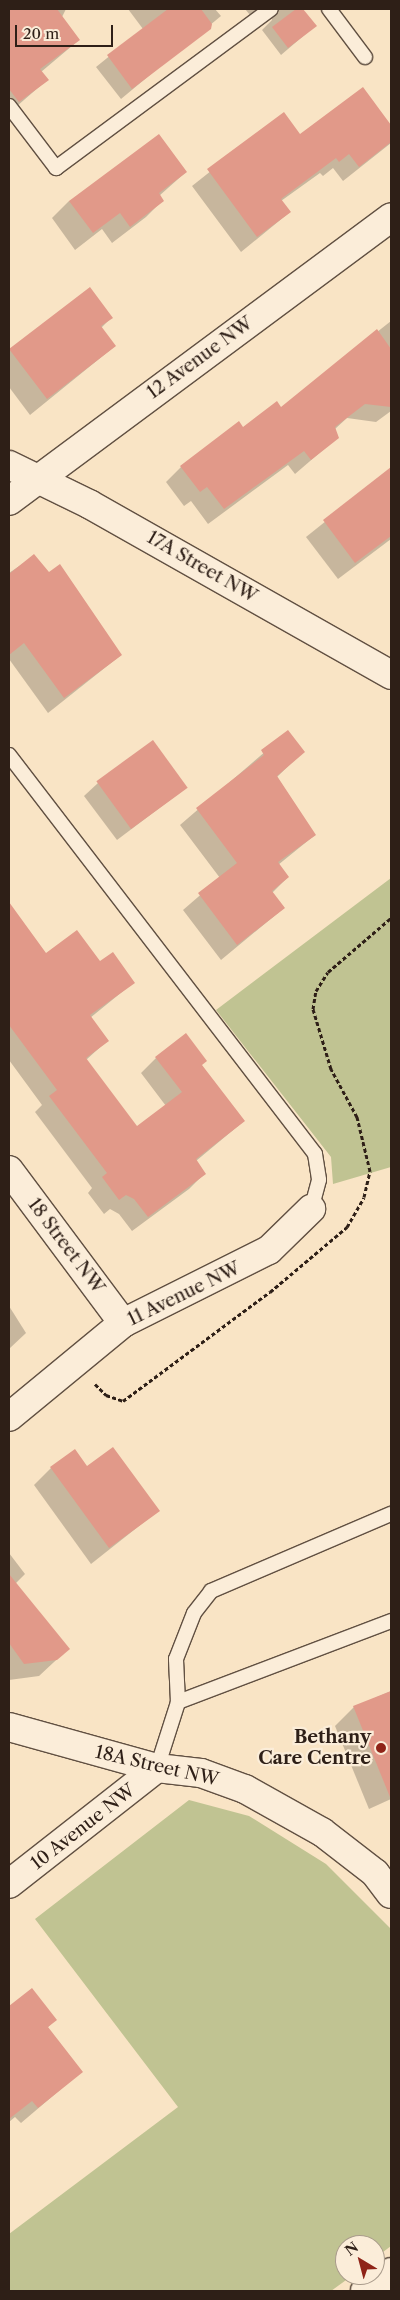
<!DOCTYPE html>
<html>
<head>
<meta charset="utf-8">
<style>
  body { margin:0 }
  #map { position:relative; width:400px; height:2300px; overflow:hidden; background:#f9e4c5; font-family:"Libre Caslon Text",serif }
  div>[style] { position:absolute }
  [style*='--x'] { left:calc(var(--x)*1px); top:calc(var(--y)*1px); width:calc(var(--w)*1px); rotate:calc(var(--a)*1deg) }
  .green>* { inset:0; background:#c0c392 }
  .shadow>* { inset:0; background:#0003 }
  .building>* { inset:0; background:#e19989; transform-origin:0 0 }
  .path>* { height:3px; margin-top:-1.5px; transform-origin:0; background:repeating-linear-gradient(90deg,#2e1f17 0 4px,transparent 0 6.5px) }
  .roads { filter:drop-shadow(1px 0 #615042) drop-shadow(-1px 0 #615042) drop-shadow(0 1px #615042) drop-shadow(0 -1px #615042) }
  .service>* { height:14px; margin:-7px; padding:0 7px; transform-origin:7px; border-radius:7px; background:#fbedd9 }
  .minor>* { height:28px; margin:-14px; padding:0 14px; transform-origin:14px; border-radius:14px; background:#fbedd9 }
  .dots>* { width:14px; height:14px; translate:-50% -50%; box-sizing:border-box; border:2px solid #fbedd9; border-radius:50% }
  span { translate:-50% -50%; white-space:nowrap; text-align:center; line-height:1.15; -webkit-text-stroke:4.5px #fbedd9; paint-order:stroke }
  .street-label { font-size:18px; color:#2e1f17 }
  .poi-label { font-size:18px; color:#2e1f17; font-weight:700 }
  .right { translate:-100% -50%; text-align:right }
  .frame { position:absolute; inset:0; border:10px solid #2e1f17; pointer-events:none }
  .north { position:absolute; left:335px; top:2235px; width:50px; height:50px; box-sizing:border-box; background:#fbedd9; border:1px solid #a99b8b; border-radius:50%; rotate:323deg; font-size:14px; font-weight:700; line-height:20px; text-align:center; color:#2e1f17 }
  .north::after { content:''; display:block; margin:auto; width:18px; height:22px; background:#8f2418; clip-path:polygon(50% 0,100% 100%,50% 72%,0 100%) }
  .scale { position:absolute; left:15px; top:25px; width:98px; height:22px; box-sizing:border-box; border:2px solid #2e1f17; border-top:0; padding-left:6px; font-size:15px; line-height:18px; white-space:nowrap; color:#2e1f17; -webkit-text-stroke:4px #fbedd9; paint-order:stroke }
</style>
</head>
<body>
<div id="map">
  <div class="green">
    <i style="clip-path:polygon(391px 878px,391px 1167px,333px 1184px,331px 1157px,216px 1010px)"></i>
    <i style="clip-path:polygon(189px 1800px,249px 1816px,326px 1864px,391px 1929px,391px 2246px,375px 2258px,375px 2245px,345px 2245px,345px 2275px,353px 2275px,331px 2291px,9px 2291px,9px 2234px,178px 2107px,35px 1919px)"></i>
  </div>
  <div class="shadow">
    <i style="clip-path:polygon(16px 9px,66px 9px,62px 17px,79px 40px,41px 72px,47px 80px,9px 113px,9px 10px)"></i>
    <i style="clip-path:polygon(128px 9px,215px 9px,221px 16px,121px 99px,96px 67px,143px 29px)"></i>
    <i style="clip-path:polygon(245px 9px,259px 9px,250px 15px)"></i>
    <i style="clip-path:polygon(266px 9px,301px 9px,315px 26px,281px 55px,262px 30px,272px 20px,271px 11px)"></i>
    <i style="clip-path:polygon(362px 89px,391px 127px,391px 143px,343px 181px,333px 168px,323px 176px,320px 173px,281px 201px,290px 212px,241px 252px,192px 186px,283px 114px,299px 136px)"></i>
    <i style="clip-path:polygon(186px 172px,159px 196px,163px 200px,146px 217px,112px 243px,102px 229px,75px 250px,52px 218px,69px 201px)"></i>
    <i style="clip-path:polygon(89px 289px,111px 318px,101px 328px,115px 346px,30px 415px,9px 387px,9px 351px)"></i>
    <i style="clip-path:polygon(391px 321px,391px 411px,376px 422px,347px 418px,335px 429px,338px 437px,295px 474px,288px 465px,208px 524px,191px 501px,184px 506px,166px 482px,181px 467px,281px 408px)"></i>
    <i style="clip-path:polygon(391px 469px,391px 539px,338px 579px,306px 537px)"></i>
    <i style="clip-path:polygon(34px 556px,121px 655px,48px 713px,9px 659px,9px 573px)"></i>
    <i style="clip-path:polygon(288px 732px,303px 752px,277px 777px,315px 835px,278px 865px,288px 877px,272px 893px,284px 908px,221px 960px,183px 910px,220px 878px,180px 825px)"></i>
    <i style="clip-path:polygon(98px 783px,186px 788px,117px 840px,84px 796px)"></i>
    <i style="clip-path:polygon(9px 904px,46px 954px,100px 963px,133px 983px,90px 1018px,107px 1041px,86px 1060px,137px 1128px,166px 1106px,141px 1073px,156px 1058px,201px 1065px,244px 1121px,196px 1161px,204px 1174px,189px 1189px,132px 1231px,119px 1214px,110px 1209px,104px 1214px,88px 1193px,92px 1188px,35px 1112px,42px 1105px,9px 1060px)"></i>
    <i style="clip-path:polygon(9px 1306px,26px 1333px,9px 1349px)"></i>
    <i style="clip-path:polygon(51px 1468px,87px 1468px,158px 1511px,91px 1564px,34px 1485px)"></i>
    <i style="clip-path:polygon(9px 1553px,25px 1574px,15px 1584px,68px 1649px,39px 1676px,9px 1680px)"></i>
    <i style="clip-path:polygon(391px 1691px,391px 1799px,369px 1809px,335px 1726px,354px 1707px)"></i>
    <i style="clip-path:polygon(31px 1990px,55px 2020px,47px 2028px,81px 2072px,21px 2123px,15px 2117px,9px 2122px,9px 2007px)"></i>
  </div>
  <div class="building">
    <i style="clip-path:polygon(9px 9px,57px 9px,80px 40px,40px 69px,49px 80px,19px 102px,9px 89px)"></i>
    <i style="clip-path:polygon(168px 9px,201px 9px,212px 24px,211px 29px,132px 89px,107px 55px)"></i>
    <i style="clip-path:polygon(296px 9px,303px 9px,317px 26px,288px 48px,272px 27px)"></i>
    <i style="clip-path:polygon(363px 87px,391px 125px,391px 142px,359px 167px,349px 154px,339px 162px,336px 158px,281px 199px,291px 212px,257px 237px,207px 169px,284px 112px,300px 134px)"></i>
    <i style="clip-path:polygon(159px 134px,187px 172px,159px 193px,164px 201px,130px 227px,120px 213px,93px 233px,69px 201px)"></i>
    <i style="clip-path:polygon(90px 287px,113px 318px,101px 326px,116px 346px,47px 399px,9px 349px)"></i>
    <i style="clip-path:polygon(377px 329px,391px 349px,391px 407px,365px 404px,335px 427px,339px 438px,311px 460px,304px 451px,224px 509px,207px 487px,200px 492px,180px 466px,239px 421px,243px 427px,277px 401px,281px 407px)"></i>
    <i style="clip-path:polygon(391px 467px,391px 536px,355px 563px,323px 520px)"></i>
    <i style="clip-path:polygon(34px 554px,49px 572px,60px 564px,122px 655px,64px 698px,24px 643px,9px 655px,9px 574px)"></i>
    <i style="clip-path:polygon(288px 730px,305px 752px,277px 776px,316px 835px,278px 862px,289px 877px,272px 891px,285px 908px,237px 945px,198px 893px,237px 863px,196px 808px,264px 755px,261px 750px)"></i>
    <i style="left:153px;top:740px;width:59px;height:70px;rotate:54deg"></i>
    <i style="clip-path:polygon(9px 902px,46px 953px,77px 930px,100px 961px,113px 952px,135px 983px,90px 1015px,109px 1041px,86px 1058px,137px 1126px,182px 1092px,155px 1057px,186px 1033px,207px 1061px,202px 1065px,245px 1121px,196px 1159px,206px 1174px,148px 1217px,134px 1199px,126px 1195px,119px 1200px,102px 1177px,107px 1173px,49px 1096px,57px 1090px,9px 1025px)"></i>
    <i style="clip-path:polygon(113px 1447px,160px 1511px,109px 1548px,50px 1467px,75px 1449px,87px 1466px)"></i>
    <i style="clip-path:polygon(9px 1574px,70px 1649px,57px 1660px,24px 1664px,9px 1643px)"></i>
    <i style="clip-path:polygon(391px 1691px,391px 1797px,390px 1797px,353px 1706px)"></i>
    <i style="clip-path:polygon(32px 1988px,57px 2020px,48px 2027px,83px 2072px,38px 2108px,32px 2101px,9px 2119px,9px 2006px)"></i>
  </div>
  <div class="path">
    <i style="--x:95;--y:1384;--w:16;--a:45"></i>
    <i style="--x:106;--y:1395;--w:18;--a:19"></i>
    <i style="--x:123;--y:1401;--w:183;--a:-36.6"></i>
    <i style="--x:270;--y:1292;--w:101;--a:-40.2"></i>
    <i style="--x:347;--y:1227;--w:34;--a:-60"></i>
    <i style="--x:364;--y:1197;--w:27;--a:-77"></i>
    <i style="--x:370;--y:1171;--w:56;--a:-103.5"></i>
    <i style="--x:357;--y:1117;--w:55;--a:-118.4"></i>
    <i style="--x:331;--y:1069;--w:63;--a:-106.7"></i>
    <i style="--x:313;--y:1009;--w:18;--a:-81"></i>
    <i style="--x:316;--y:991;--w:22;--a:-58"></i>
    <i style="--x:328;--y:972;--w:83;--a:-40.6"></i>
  </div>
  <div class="roads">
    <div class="service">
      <i style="--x:329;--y:9;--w:60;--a:53.1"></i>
      <i style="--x:9;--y:106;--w:78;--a:52.8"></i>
      <i style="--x:56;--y:168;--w:267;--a:-36.5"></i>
      <i style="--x:9;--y:755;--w:503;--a:52.51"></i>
      <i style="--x:315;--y:1154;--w:26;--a:81"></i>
      <i style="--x:319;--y:1180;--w:30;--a:105"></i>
      <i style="--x:178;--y:1702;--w:228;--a:-20.8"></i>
      <i style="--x:157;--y:1768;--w:69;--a:-72.3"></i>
      <i style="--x:178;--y:1702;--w:43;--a:-92.7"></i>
      <i style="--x:176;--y:1659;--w:49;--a:-68.6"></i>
      <i style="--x:194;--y:1613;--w:28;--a:-52"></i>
      <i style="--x:211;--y:1591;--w:196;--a:-23.2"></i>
    </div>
    <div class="minor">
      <i style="--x:9;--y:465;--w:89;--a:26"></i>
      <i style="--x:89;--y:504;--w:347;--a:29.5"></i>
      <i style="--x:9;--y:501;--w:476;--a:-36.6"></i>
      <i style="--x:9;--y:1170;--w:191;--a:53.3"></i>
      <i style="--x:9;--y:1417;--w:148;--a:-39.5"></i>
      <i style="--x:123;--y:1323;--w:163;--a:-26.6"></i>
      <i style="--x:269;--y:1250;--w:59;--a:-44.3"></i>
      <i style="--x:9;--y:1727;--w:154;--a:15.5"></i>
      <i style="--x:157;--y:1768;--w:44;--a:6.5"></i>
      <i style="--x:201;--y:1773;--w:47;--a:20"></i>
      <i style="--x:245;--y:1789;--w:88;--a:29.2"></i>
      <i style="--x:322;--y:1832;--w:67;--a:37.7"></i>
      <i style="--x:375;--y:1873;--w:26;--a:53"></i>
      <i style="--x:9;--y:1884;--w:188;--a:-38.1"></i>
      <i style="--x:365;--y:2291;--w:32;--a:-36"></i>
    </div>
  </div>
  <div class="dots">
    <i style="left:381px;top:1748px;background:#8f2418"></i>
  </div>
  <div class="street-label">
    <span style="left:200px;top:358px;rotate:-36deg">12 Avenue NW</span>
    <span style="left:202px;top:567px;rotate:30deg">17A Street NW</span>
    <span style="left:66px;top:1246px;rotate:53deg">18 Street NW</span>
    <span style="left:184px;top:1294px;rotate:-26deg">11 Avenue NW</span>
    <span style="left:157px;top:1766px;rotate:13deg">18A Street NW</span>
    <span style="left:83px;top:1827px;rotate:-38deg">10 Avenue NW</span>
  </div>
  <div class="poi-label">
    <span class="right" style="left:371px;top:1748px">Bethany<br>Care Centre</span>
  </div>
  <div class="frame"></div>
  <div class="north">N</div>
  <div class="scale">20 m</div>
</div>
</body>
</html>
